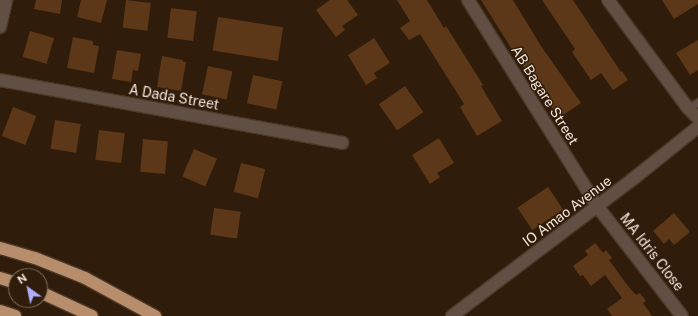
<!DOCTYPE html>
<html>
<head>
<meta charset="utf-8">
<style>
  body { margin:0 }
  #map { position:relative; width:698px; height:316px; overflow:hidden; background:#301c0a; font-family:"Public Sans",sans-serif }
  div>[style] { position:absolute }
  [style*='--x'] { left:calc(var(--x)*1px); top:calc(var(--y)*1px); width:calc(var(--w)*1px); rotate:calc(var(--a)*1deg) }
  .building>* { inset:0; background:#5c3818; transform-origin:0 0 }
  .roads { filter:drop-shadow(1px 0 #4b3827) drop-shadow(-1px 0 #4b3827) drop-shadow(0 1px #4b3827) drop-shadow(0 -1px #4b3827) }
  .lane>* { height:7px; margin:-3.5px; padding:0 3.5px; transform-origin:3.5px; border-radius:3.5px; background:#604f42 }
  .street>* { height:12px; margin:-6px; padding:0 6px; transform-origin:6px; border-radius:6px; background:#604f42 }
  .highway>* { height:12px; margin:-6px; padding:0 6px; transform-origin:6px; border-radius:6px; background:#b78d6c }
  span { translate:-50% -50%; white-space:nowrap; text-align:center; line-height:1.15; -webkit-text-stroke:3px #301c0a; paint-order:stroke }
  .street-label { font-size:14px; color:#f3e5da }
  .north { position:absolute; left:8px; top:268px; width:40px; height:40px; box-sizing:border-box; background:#301c0a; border:1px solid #7e6c5d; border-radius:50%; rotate:327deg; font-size:11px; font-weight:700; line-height:16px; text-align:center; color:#f3e5da }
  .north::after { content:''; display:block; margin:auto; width:14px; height:18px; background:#afaefa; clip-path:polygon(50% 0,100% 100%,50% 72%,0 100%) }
</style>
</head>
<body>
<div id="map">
  <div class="building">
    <i style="clip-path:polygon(36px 0,62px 0,60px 14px,34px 9px)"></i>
    <i style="clip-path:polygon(81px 0,107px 0,101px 23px,77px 17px)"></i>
    <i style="left:126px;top:0;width:25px;height:28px;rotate:7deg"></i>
    <i style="clip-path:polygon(330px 0,347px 0,358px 15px,342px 26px,345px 30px,336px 37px,316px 10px)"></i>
    <i style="clip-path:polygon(397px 0,427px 0,444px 28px,446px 26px,483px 85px,481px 86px,502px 121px,477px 136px,460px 107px,464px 104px,420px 34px,409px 40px,400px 28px,410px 21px)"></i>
    <i style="clip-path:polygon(481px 0,513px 0,541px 46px,581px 103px,559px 118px,518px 59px)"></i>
    <i style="clip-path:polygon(542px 0,573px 0,621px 72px,622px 71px,628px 80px,613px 90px,601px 73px,591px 80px,572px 52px,575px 49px)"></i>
    <i style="clip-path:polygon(662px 0,698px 0,698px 4px,674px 19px)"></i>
    <i style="left:171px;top:8px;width:26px;height:30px;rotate:7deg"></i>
    <i style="left:218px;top:17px;width:66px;height:34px;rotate:9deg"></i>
    <i style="left:30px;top:31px;width:25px;height:27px;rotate:16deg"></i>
    <i style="clip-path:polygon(73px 37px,93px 41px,93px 45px,99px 46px,94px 73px,67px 68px)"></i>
    <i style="clip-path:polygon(374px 38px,390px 63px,374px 73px,377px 78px,366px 85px,348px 55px)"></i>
    <i style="clip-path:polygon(698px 40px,698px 70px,690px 75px,676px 53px)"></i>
    <i style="clip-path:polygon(117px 50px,141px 54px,138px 71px,133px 70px,131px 82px,112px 79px)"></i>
    <i style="clip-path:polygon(162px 56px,183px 60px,183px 62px,186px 62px,181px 91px,157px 87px)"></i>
    <i style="left:208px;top:66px;width:25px;height:29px;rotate:12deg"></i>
    <i style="left:253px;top:75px;width:30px;height:29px;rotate:12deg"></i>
    <i style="left:405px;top:86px;width:32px;height:32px;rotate:55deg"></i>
    <i style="left:13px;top:107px;width:25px;height:31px;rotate:21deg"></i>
    <i style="left:55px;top:120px;width:26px;height:29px;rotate:9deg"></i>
    <i style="left:99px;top:130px;width:26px;height:30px;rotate:7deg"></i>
    <i style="clip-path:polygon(439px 138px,454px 163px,437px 173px,440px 177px,430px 184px,412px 155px)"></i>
    <i style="left:143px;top:139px;width:25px;height:33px;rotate:5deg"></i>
    <i style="left:194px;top:149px;width:25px;height:30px;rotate:23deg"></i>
    <i style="left:241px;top:163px;width:25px;height:30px;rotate:14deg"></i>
    <i style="left:548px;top:187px;width:27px;height:37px;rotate:56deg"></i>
    <i style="left:214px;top:208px;width:27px;height:27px;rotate:8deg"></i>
    <i style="clip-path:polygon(674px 213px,690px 232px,674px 245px,669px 239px,664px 244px,653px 231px)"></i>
    <i style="clip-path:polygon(595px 243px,603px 253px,606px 250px,612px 258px,609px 260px,628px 286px,636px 295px,640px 293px,646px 301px,643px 303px,652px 316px,612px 316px,607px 309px,622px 298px,605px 275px,591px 286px,583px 275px,580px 276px,573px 266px,588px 255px,585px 251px)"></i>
  </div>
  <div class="roads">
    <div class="lane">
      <i style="--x:688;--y:108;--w:12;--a:-31"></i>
    </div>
    <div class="street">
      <i style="--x:468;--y:0;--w:243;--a:57.9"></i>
      <i style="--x:597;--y:206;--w:139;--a:52.3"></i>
      <i style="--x:608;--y:0;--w:134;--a:53.5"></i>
      <i style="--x:688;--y:108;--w:14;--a:45"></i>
      <i style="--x:0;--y:27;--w:28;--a:-77"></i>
      <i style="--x:0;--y:80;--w:348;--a:10.4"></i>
      <i style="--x:452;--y:316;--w:227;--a:-37.1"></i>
      <i style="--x:633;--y:179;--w:83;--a:-38.7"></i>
    </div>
    <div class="highway">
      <i style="--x:0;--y:248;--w:36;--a:16"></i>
      <i style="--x:35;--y:258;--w:54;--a:21.8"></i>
      <i style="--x:85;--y:278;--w:80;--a:28.5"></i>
      <i style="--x:0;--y:278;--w:17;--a:17"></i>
      <i style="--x:40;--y:292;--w:57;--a:24.8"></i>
      <i style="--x:0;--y:311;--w:16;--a:18"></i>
    </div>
  </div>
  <div class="street-label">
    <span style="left:545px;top:95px;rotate:58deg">AB Bagare Street</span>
    <span style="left:174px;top:97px;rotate:10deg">A Dada Street</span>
    <span style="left:567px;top:211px;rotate:-37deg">IO Amao Avenue</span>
    <span style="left:652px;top:252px;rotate:52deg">MA Idris Close</span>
  </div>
  <div class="north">N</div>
</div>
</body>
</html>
